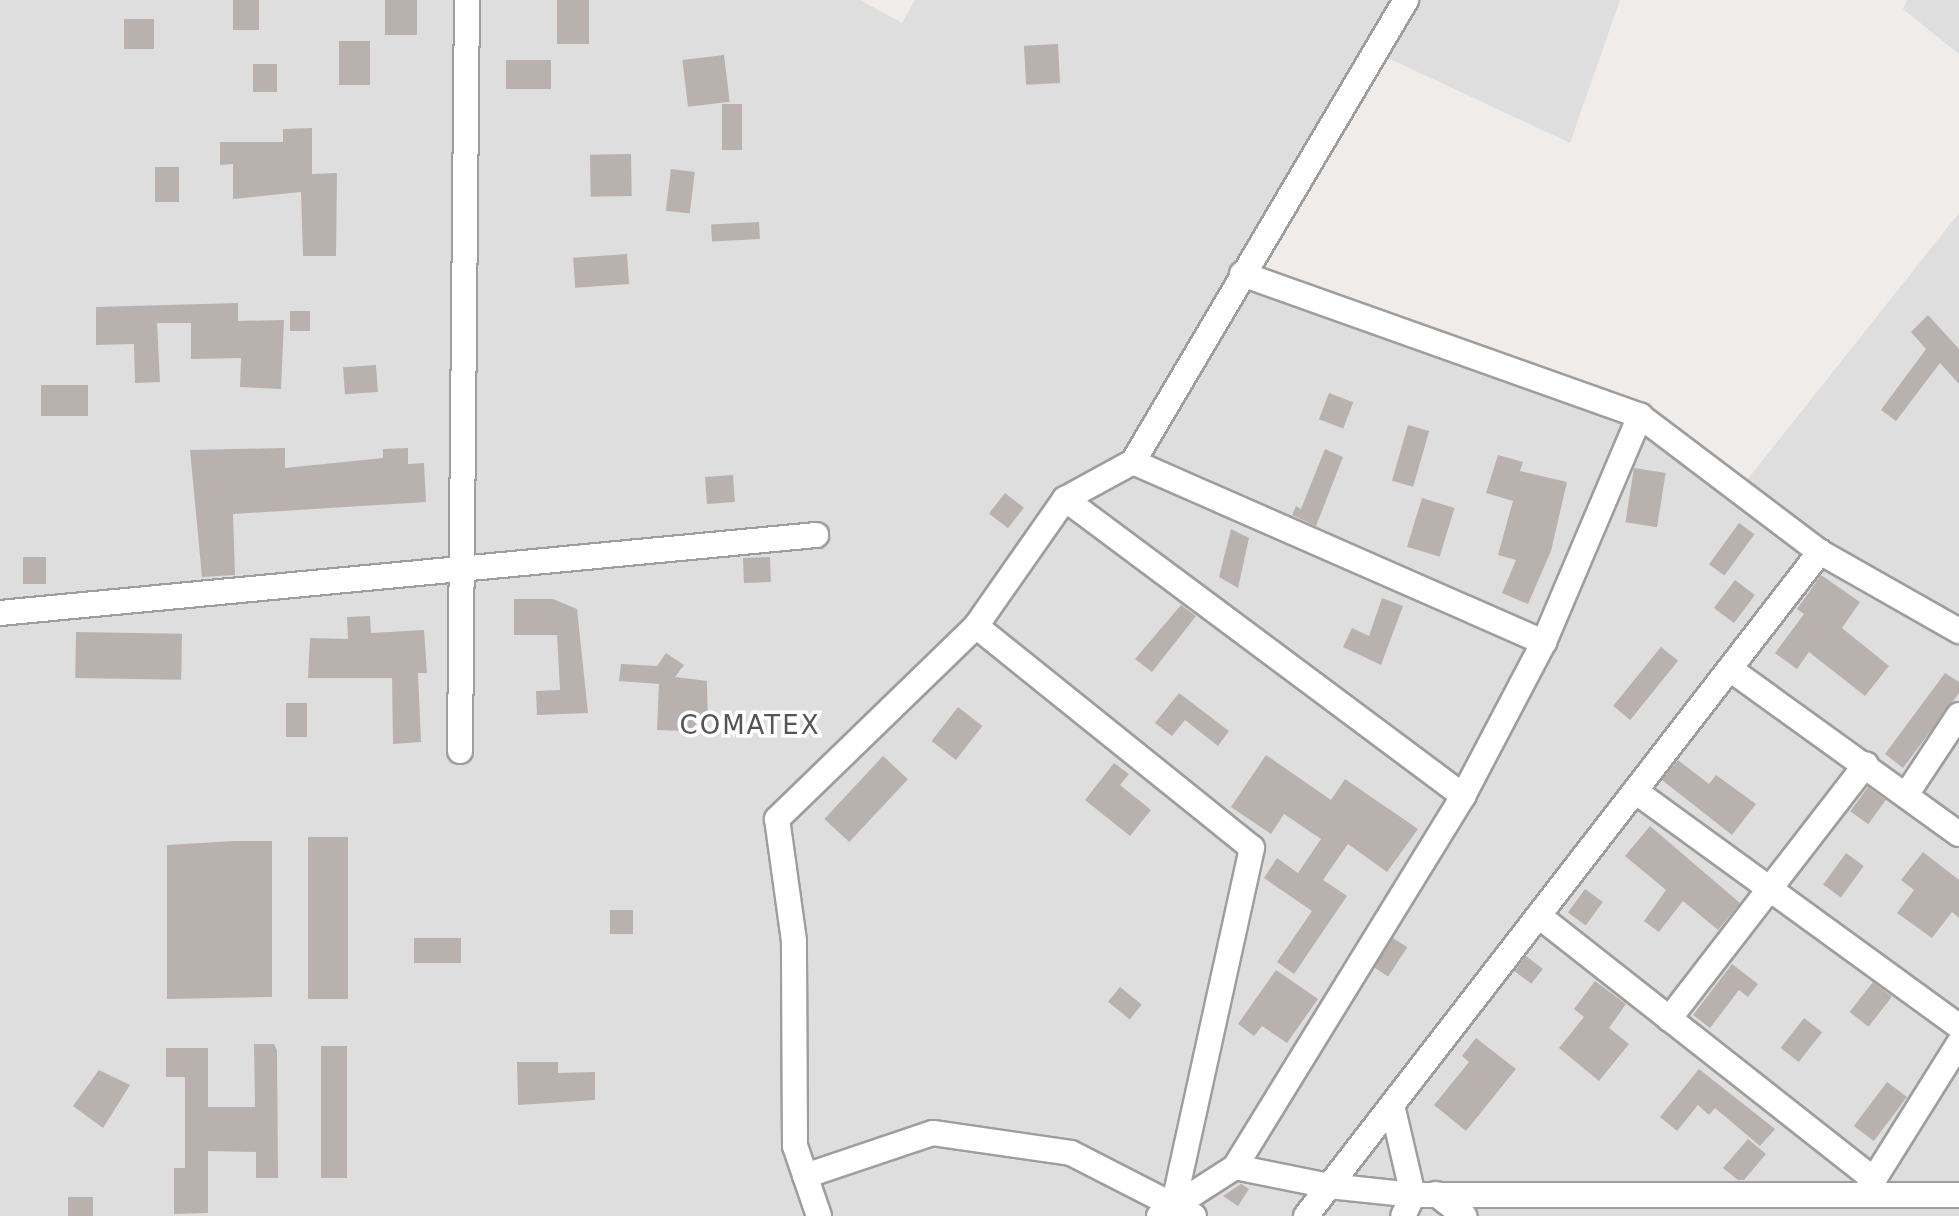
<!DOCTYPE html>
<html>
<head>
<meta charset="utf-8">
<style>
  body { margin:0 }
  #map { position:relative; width:1959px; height:1216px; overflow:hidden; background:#f0ece9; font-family:"DejaVu Sans",sans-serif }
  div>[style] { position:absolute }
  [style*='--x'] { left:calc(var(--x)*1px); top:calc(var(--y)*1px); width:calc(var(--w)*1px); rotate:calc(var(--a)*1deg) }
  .residential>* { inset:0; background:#dfdede }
  .building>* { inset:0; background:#b9b1ae; transform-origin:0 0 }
  .roads { filter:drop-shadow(2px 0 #9e9e9e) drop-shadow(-2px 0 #9e9e9e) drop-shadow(0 2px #9e9e9e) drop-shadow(0 -2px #9e9e9e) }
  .minor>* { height:24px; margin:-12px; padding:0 12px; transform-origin:12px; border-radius:12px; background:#fff }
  span { translate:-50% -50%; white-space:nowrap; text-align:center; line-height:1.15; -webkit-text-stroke:7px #fff; paint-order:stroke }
  .quarter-label { font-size:26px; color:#545454; letter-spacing:2px }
</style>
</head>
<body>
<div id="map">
  <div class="residential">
    <i style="clip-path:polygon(0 0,860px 0,902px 23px,915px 0,1620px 0,1570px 143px,1375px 52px,1243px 274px,1640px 416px,1739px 490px,1959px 213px,1959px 1216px,0 1216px)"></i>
    <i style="clip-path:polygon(1907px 0,1959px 0,1959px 54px,1903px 9px)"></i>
  </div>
  <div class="building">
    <i style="left:233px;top:0;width:26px;height:30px"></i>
    <i style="left:385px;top:0;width:32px;height:35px"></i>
    <i style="left:557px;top:0;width:32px;height:44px"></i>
    <i style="left:124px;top:19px;width:30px;height:30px"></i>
    <i style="left:370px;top:41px;width:44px;height:31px;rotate:90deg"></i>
    <i style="left:1058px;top:44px;width:39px;height:34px;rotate:87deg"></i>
    <i style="left:724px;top:55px;width:47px;height:42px;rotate:83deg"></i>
    <i style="left:551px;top:60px;width:29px;height:45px;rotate:90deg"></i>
    <i style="left:253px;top:64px;width:24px;height:28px"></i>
    <i style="left:742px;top:104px;width:46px;height:20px;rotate:90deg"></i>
    <i style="clip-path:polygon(312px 128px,312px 174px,337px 173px,336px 256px,303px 256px,301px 192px,233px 199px,233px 164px,220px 165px,220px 142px,283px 142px,283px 129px)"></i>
    <i style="left:631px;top:154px;width:42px;height:41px;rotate:89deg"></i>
    <i style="left:155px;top:167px;width:24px;height:35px"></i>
    <i style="left:671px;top:169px;width:24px;height:42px;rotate:7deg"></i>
    <i style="left:759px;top:222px;width:17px;height:48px;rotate:87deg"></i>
    <i style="left:627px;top:254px;width:30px;height:54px;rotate:86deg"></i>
    <i style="clip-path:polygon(238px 303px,238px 321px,284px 320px,281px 389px,240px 387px,241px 358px,191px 359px,191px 323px,157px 323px,160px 382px,135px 383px,134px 344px,96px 345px,96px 307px)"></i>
    <i style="left:290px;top:311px;width:20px;height:20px"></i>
    <i style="clip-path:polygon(1928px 315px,1959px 349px,1959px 384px,1940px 363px,1896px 421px,1881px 410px,1926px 349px,1911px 332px)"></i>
    <i style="left:376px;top:365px;width:27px;height:33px;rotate:86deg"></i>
    <i style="left:88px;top:385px;width:31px;height:47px;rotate:90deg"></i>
    <i style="left:1329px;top:393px;width:26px;height:28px;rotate:21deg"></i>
    <i style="left:1408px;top:425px;width:22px;height:58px;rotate:16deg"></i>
    <i style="clip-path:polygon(285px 448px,285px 468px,383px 458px,383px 449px,408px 448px,408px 464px,424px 463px,426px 502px,233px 514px,235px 575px,202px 577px,190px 450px)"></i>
    <i style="clip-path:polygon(1325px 449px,1343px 457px,1316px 526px,1292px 515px,1296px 506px,1301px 509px)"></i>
    <i style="clip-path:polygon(1498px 455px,1523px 462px,1520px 471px,1567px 482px,1551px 551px,1528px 604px,1502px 593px,1516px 560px,1498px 555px,1513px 501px,1486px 493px)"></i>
    <i style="left:1634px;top:468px;width:32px;height:55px;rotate:9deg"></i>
    <i style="left:733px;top:475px;width:27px;height:28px;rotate:86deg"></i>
    <i style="left:1005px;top:493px;width:24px;height:26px;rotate:38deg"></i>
    <i style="left:1422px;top:498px;width:34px;height:51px;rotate:17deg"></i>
    <i style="left:1739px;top:523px;width:19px;height:51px;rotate:36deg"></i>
    <i style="clip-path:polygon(1231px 529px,1249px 538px,1238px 588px,1219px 577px)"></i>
    <i style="left:23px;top:557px;width:23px;height:27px"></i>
    <i style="left:770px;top:557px;width:25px;height:27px;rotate:88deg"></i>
    <i style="clip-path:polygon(1821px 575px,1860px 602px,1842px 628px,1889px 666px,1865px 696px,1809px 652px,1797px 669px,1775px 653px,1804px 614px,1797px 609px)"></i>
    <i style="left:1735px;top:580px;width:25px;height:35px;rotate:37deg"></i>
    <i style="clip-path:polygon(1382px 598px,1403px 606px,1381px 665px,1343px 647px,1352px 628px,1369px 636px)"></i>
    <i style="clip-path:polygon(514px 599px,553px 599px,577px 609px,588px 713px,537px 715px,536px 691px,560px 690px,557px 635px,514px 635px)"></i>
    <i style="clip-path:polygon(1181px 605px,1196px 616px,1152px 672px,1135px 659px)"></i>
    <i style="clip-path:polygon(370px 616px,371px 633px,424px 630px,427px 673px,418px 673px,421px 742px,393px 744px,392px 678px,308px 678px,310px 638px,348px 639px,347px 617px)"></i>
    <i style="left:76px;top:632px;width:106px;height:46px;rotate:1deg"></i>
    <i style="left:1661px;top:647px;width:22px;height:76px;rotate:39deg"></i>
    <i style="clip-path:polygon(666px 653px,684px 665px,675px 677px,707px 681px,708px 732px,657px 730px,659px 684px,619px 681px,621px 664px,657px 666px)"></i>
    <i style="clip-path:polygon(1945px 673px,1959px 682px,1959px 693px,1903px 768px,1885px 754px)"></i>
    <i style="clip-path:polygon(1179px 693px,1229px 731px,1218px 746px,1185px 720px,1172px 736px,1155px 723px)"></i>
    <i style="left:286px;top:703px;width:21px;height:34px"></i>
    <i style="left:958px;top:707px;width:31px;height:43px;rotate:38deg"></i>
    <i style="clip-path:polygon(1266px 755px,1331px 800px,1345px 779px,1418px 829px,1387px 872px,1348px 844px,1323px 880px,1347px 896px,1294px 974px,1277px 962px,1312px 911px,1264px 878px,1277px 858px,1298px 873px,1321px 839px,1284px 814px,1271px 834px,1231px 807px)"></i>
    <i style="left:883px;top:756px;width:34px;height:86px;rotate:43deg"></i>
    <i style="clip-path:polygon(1678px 760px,1709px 784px,1716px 775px,1756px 804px,1732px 835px,1662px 780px)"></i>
    <i style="clip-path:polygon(1114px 763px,1129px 774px,1120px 785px,1151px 810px,1130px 836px,1085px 800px)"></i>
    <i style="left:1868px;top:787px;width:22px;height:30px;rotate:36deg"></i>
    <i style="clip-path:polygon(1650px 826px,1740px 903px,1718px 930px,1683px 901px,1659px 932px,1644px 921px,1666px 890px,1625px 856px)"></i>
    <i style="left:308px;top:837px;width:40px;height:162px"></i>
    <i style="clip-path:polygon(235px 841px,272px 841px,272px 997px,167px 999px,167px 845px)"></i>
    <i style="clip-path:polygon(1923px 852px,1959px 880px,1959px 918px,1952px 912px,1932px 938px,1897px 913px,1914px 890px,1901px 880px)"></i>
    <i style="left:1846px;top:853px;width:22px;height:39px;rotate:36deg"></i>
    <i style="left:1585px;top:889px;width:22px;height:29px;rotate:36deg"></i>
    <i style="left:633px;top:910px;width:24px;height:23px;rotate:90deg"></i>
    <i style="left:461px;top:938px;width:25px;height:47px;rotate:90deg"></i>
    <i style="left:1393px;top:938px;width:17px;height:35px;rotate:33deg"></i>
    <i style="left:1526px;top:956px;width:21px;height:19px;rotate:37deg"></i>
    <i style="clip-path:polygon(1732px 964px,1758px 984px,1748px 997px,1739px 990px,1710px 1028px,1693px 1015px)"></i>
    <i style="clip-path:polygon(1276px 970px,1318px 999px,1287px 1043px,1262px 1026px,1254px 1036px,1238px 1024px)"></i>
    <i style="clip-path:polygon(1595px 981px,1626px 1004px,1609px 1028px,1629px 1044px,1599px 1081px,1559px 1048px,1584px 1017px,1574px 1009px)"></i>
    <i style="left:1873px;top:982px;width:24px;height:38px;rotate:38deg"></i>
    <i style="left:1120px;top:987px;width:28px;height:19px;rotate:39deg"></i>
    <i style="left:1804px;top:1018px;width:23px;height:38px;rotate:38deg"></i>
    <i style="clip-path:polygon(1476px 1038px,1516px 1069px,1466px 1131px,1434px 1105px,1469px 1062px,1462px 1056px)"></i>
    <i style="clip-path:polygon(254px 1044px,274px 1044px,277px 1051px,278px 1178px,256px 1178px,256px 1152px,208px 1151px,208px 1213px,174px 1214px,174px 1168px,185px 1168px,185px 1077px,166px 1077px,166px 1048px,208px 1048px,208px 1107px,255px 1107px)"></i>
    <i style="left:321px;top:1046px;width:26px;height:132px"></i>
    <i style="clip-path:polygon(517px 1062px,558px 1062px,558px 1073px,595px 1072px,595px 1100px,518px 1105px)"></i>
    <i style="clip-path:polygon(1699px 1069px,1775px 1129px,1760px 1146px,1715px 1108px,1709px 1115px,1698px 1105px,1677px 1131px,1660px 1117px)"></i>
    <i style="clip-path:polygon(99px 1070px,130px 1085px,103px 1128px,73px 1106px)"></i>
    <i style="left:1887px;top:1082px;width:25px;height:55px;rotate:37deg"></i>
    <i style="clip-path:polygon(1748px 1139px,1766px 1154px,1744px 1180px,1738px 1180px,1723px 1168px)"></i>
    <i style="clip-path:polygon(1241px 1184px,1249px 1189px,1238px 1206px,1223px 1196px)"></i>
    <i style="left:68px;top:1197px;width:25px;height:19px"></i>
  </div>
  <div class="roads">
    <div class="minor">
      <i style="--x:1242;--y:274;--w:423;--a:19.6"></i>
      <i style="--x:1640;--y:416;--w:226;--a:37.1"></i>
      <i style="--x:1820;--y:552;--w:160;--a:29.6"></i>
      <i style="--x:1133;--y:462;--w:449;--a:23.7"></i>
      <i style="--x:1065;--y:499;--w:497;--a:36.7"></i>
      <i style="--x:0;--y:613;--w:820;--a:-5.46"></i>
      <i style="--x:976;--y:626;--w:354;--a:38.8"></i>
      <i style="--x:1252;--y:848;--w:362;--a:102.4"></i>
      <i style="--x:1730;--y:669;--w:282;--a:35.8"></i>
      <i style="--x:460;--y:751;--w:751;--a:-89.47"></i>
      <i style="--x:1635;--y:791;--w:400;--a:36"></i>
      <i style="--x:1906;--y:795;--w:96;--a:-56.5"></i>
      <i style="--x:1539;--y:916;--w:427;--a:38.2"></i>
      <i style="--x:1669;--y:1019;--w:322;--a:-52.3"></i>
      <i style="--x:1392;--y:1105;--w:92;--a:76.9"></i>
      <i style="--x:1413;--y:1195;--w:23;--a:115"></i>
      <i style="--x:1235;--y:1167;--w:96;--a:11.4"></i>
      <i style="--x:1329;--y:1186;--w:84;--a:6.1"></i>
      <i style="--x:1413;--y:1195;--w:546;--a:0"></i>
      <i style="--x:805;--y:1176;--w:135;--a:-18.6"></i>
      <i style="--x:933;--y:1133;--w:139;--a:8.2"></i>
      <i style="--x:1071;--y:1153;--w:138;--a:27.1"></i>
      <i style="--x:1866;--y:1192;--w:176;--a:-58"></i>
      <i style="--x:1436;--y:1194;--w:36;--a:38"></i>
      <i style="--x:819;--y:1216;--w:74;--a:-108.9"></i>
      <i style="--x:795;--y:1146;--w:205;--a:-90.3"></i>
      <i style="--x:794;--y:941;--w:123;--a:-97.9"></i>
      <i style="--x:777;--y:819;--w:277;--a:-44.1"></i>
      <i style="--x:976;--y:626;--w:155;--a:-55"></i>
      <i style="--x:1065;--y:499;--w:77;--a:-28.6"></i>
      <i style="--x:1133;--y:462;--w:537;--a:-59.42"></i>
      <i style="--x:1159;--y:1216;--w:90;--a:-32.8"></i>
      <i style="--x:1235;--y:1167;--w:435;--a:-58.4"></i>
      <i style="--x:1463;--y:796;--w:174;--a:-62.3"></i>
      <i style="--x:1544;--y:642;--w:246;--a:-67"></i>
      <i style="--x:1306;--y:1216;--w:840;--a:-52.26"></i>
    </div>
  </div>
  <div class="quarter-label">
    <span style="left:750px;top:726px">COMATEX</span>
  </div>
</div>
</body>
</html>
